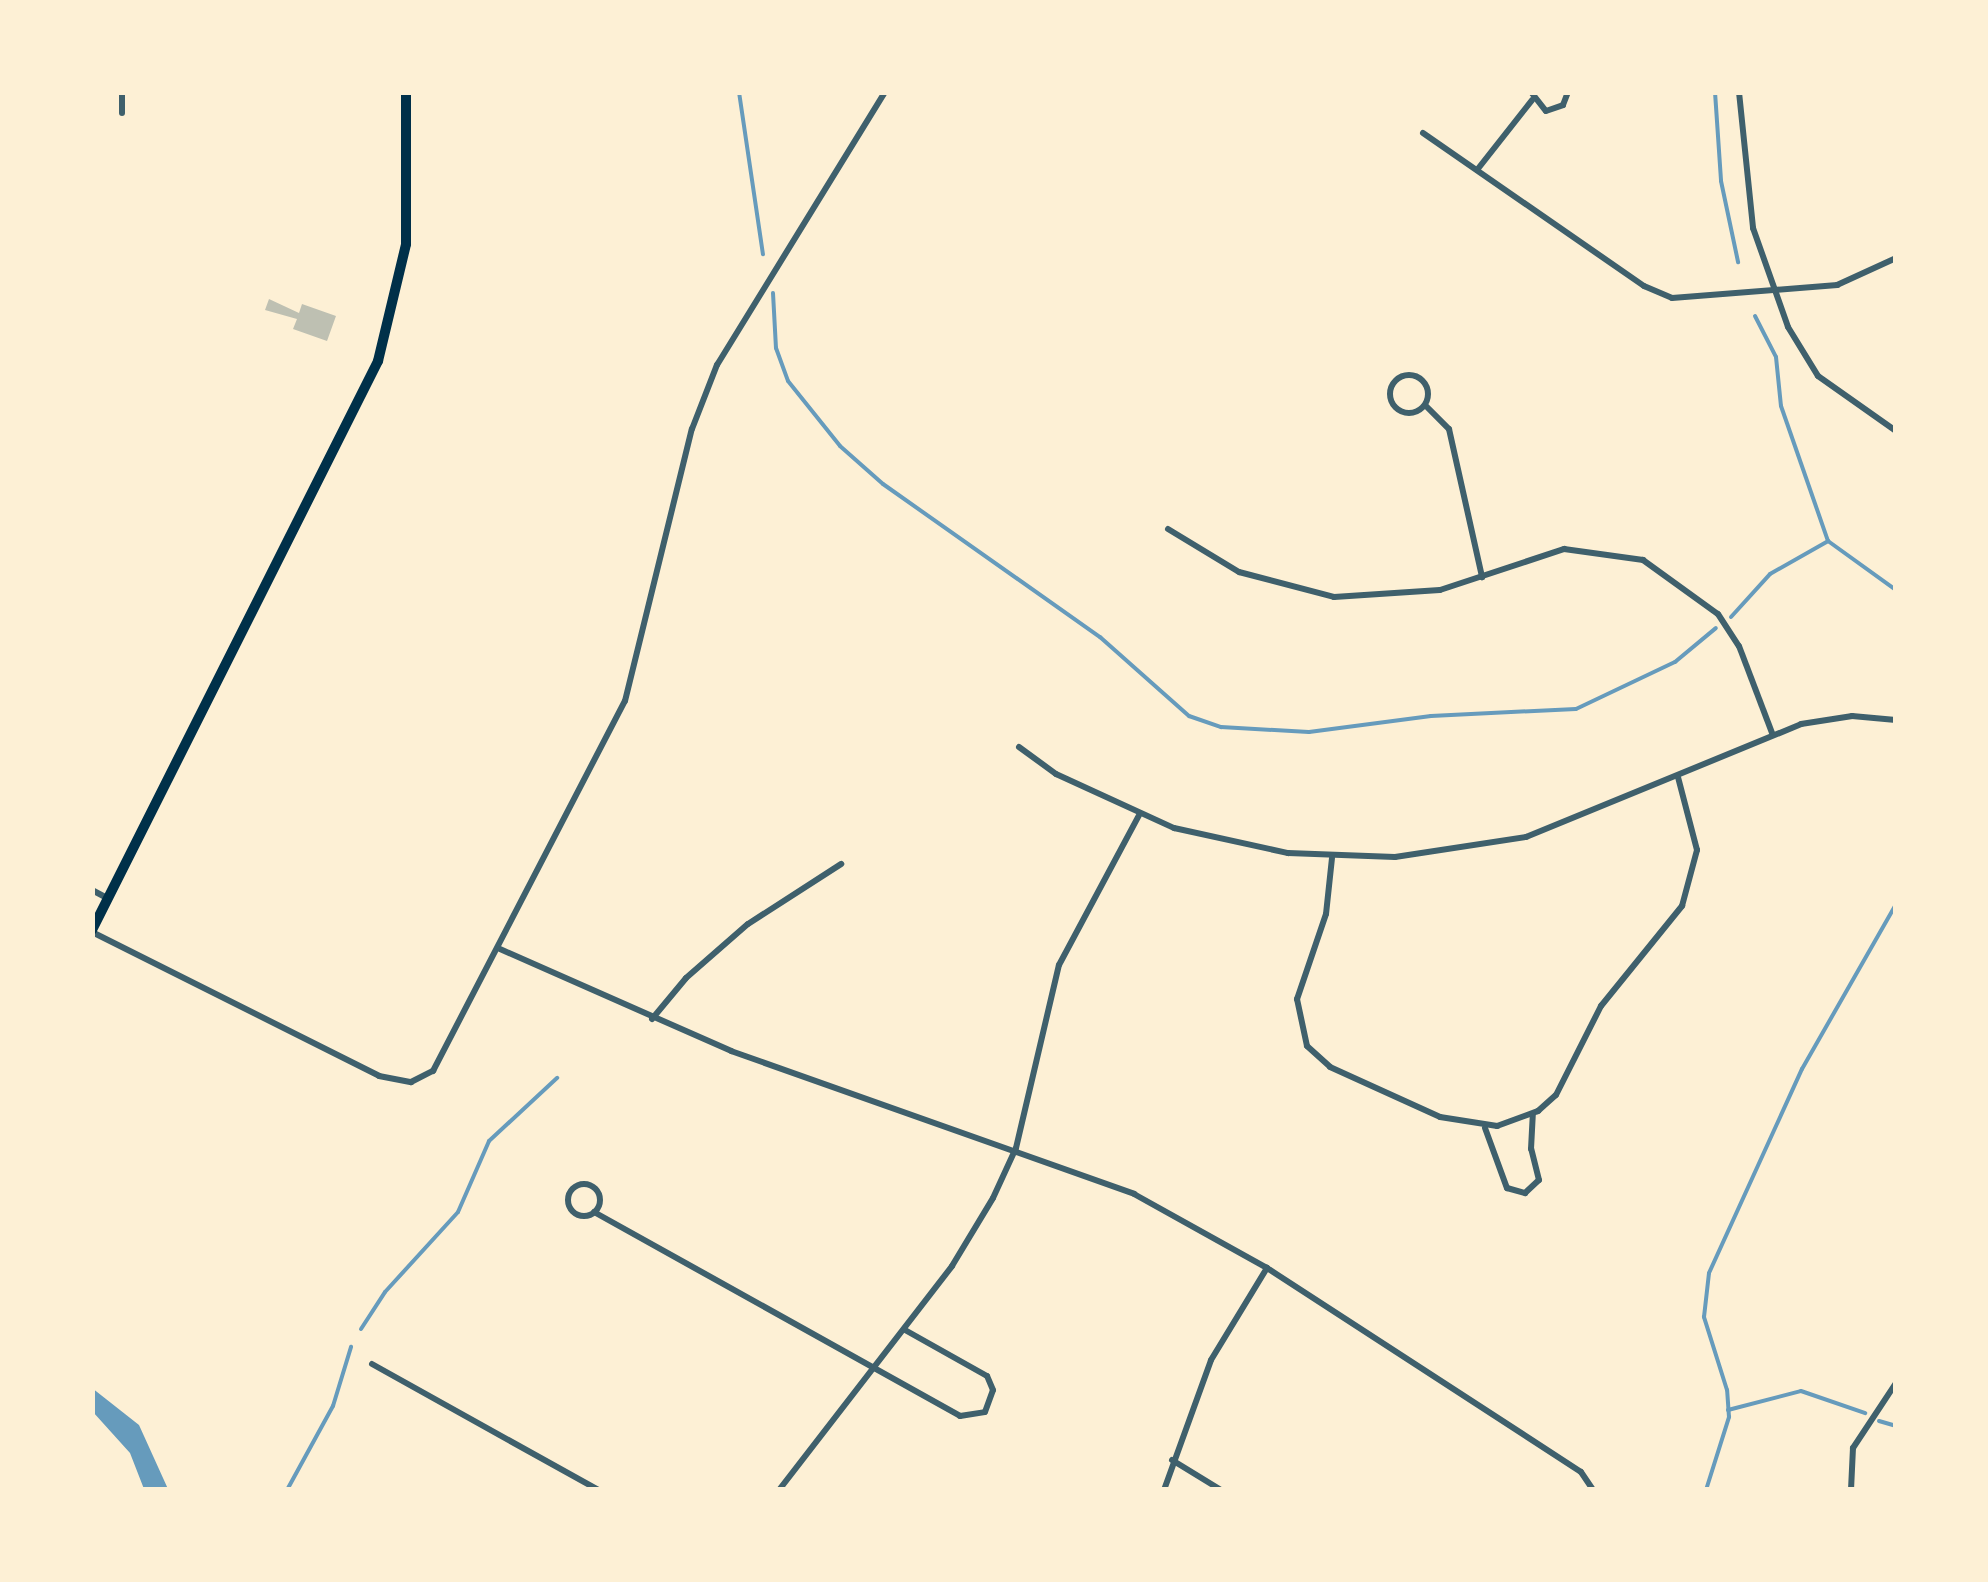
<!DOCTYPE html>
<html>
<head>
<meta charset="utf-8">
<style>
  body { margin:0 }
  #map { position:relative; width:1988px; height:1582px; overflow:hidden; background:#fdf0d5; font-family:"Titillium Web",sans-serif }
  div>[style] { position:absolute }
  [style*='--x'] { left:calc(var(--x)*1px); top:calc(var(--y)*1px); width:calc(var(--w)*1px); rotate:calc(var(--a)*1deg) }
  .water>* { inset:0; background:#669bbc }
  .stream>* { height:4px; margin:-2px; padding:0 2px; transform-origin:2px; border-radius:2px; background:#669bbc }
  .building>* { inset:0; background:#bec0b2 }
  .minor>* { height:6px; margin:-3px; padding:0 3px; transform-origin:3px; border-radius:3px; background:#3f606c }
  .minor>.ring { margin:-3px; padding:0; box-sizing:content-box; background:none; border:6px solid #3f606c; border-radius:50% }
  .primary>* { height:10px; margin:-5px; padding:0 5px; transform-origin:5px; border-radius:5px; background:#003049 }
  span { translate:-50% -50%; white-space:nowrap; text-align:center; line-height:1.15; -webkit-text-stroke:8px #fdf0d5; paint-order:stroke }
  .frame { position:absolute; inset:0; border:95px solid #fdf0d5; pointer-events:none }
</style>
</head>
<body>
<div id="map">
  <div class="water">
    <i style="clip-path:polygon(92px 1388px,139px 1425px,168px 1489px,144px 1489px,130px 1453px,93px 1412px)"></i>
  </div>
  <div class="stream">
    <i style="--x:739;--y:92;--w:164;--a:81.6"></i>
    <i style="--x:1715;--y:92;--w:89;--a:86.1"></i>
    <i style="--x:1721;--y:181;--w:83;--a:78.1"></i>
    <i style="--x:773;--y:293;--w:55;--a:86.9"></i>
    <i style="--x:776;--y:348;--w:35;--a:70"></i>
    <i style="--x:788;--y:381;--w:83;--a:51.3"></i>
    <i style="--x:840;--y:446;--w:57;--a:41.5"></i>
    <i style="--x:883;--y:484;--w:266;--a:35.2"></i>
    <i style="--x:1100;--y:637;--w:119;--a:41.6"></i>
    <i style="--x:1189;--y:716;--w:34;--a:19"></i>
    <i style="--x:1221;--y:727;--w:88;--a:3.3"></i>
    <i style="--x:1309;--y:732;--w:123;--a:-7.5"></i>
    <i style="--x:1431;--y:716;--w:145;--a:-2.8"></i>
    <i style="--x:1576;--y:709;--w:110;--a:-25.4"></i>
    <i style="--x:1675;--y:662;--w:53;--a:-39.7"></i>
    <i style="--x:1755;--y:316;--w:46;--a:62.9"></i>
    <i style="--x:1776;--y:357;--w:49;--a:84.2"></i>
    <i style="--x:1781;--y:406;--w:143;--a:70.8"></i>
    <i style="--x:1828;--y:541;--w:84;--a:35.8"></i>
    <i style="--x:1731;--y:617;--w:58;--a:-47.8"></i>
    <i style="--x:1770;--y:574;--w:67;--a:-29.6"></i>
    <i style="--x:361;--y:1329;--w:44;--a:-57"></i>
    <i style="--x:385;--y:1292;--w:108;--a:-47.6"></i>
    <i style="--x:458;--y:1212;--w:77;--a:-66.4"></i>
    <i style="--x:489;--y:1141;--w:93;--a:-42.8"></i>
    <i style="--x:1728;--y:1410;--w:75;--a:-14.6"></i>
    <i style="--x:1801;--y:1391;--w:68;--a:19"></i>
    <i style="--x:1879;--y:1421;--w:18;--a:16"></i>
    <i style="--x:287;--y:1490;--w:96;--a:-61.3"></i>
    <i style="--x:333;--y:1406;--w:62;--a:-73"></i>
    <i style="--x:1706;--y:1490;--w:77;--a:-72.5"></i>
    <i style="--x:1729;--y:1417;--w:27;--a:-94"></i>
    <i style="--x:1727;--y:1390;--w:77;--a:-107.5"></i>
    <i style="--x:1704;--y:1317;--w:44;--a:-83.5"></i>
    <i style="--x:1709;--y:1273;--w:224;--a:-65.5"></i>
    <i style="--x:1802;--y:1069;--w:190;--a:-60.3"></i>
  </div>
  <div class="building">
    <i style="clip-path:polygon(269px 299px,299px 313px,302px 304px,336px 316px,327px 341px,293px 329px,297px 319px,265px 310px)"></i>
  </div>
  <div class="minor">
    <i style="--x:122;--y:92;--w:21;--a:90"></i>
    <i style="--x:1531;--y:92;--w:24;--a:52"></i>
    <i style="--x:1546;--y:111;--w:18;--a:-19"></i>
    <i style="--x:1563;--y:105;--w:14;--a:-69"></i>
    <i style="--x:1739;--y:92;--w:137;--a:84.1"></i>
    <i style="--x:1753;--y:228;--w:105;--a:70.5"></i>
    <i style="--x:1788;--y:327;--w:57;--a:58.5"></i>
    <i style="--x:1818;--y:376;--w:95;--a:35.2"></i>
    <i style="--x:1423;--y:133;--w:269;--a:34.7"></i>
    <i style="--x:1644;--y:286;--w:30;--a:23"></i>
    <i style="--x:1672;--y:298;--w:166;--a:-4.5"></i>
    <i style="--x:1837;--y:285;--w:65;--a:-24.6"></i>
    <i style="--x:1477;--y:170;--w:89;--a:-51.8"></i>
    <i class="ring" style="left:1390px;top:375px;width:32px;height:32px"></i>
    <i style="--x:1425;--y:405;--w:34;--a:45"></i>
    <i style="--x:1449;--y:429;--w:152;--a:77.4"></i>
    <i style="--x:1168;--y:529;--w:83;--a:31.2"></i>
    <i style="--x:1239;--y:572;--w:98;--a:14.7"></i>
    <i style="--x:1334;--y:597;--w:106;--a:-3.8"></i>
    <i style="--x:1440;--y:590;--w:131;--a:-18.3"></i>
    <i style="--x:1564;--y:549;--w:80;--a:7.9"></i>
    <i style="--x:1643;--y:560;--w:92;--a:35.8"></i>
    <i style="--x:1718;--y:614;--w:38;--a:57"></i>
    <i style="--x:1739;--y:646;--w:93;--a:69.2"></i>
    <i style="--x:1019;--y:747;--w:46;--a:36.1"></i>
    <i style="--x:1056;--y:774;--w:130;--a:24.6"></i>
    <i style="--x:1174;--y:828;--w:117;--a:12.4"></i>
    <i style="--x:1288;--y:853;--w:107;--a:2.1"></i>
    <i style="--x:1395;--y:857;--w:133;--a:-8.7"></i>
    <i style="--x:1526;--y:837;--w:297;--a:-22.3"></i>
    <i style="--x:1801;--y:724;--w:52;--a:-8.9"></i>
    <i style="--x:1852;--y:716;--w:44;--a:5.2"></i>
    <i style="--x:1332;--y:858;--w:56;--a:96.1"></i>
    <i style="--x:1326;--y:914;--w:90;--a:108.8"></i>
    <i style="--x:1297;--y:999;--w:48;--a:78"></i>
    <i style="--x:1307;--y:1046;--w:31;--a:42"></i>
    <i style="--x:1330;--y:1067;--w:121;--a:24.4"></i>
    <i style="--x:1440;--y:1117;--w:58;--a:9"></i>
    <i style="--x:1497;--y:1126;--w:44;--a:-20.1"></i>
    <i style="--x:1538;--y:1111;--w:24;--a:-42"></i>
    <i style="--x:1556;--y:1095;--w:100;--a:-63.2"></i>
    <i style="--x:1601;--y:1006;--w:129;--a:-51"></i>
    <i style="--x:1682;--y:906;--w:58;--a:-75"></i>
    <i style="--x:1697;--y:850;--w:75;--a:-104.6"></i>
    <i style="--x:92;--y:890;--w:17;--a:28"></i>
    <i style="--x:92;--y:932;--w:321;--a:26.6"></i>
    <i style="--x:379;--y:1076;--w:33;--a:11"></i>
    <i style="--x:411;--y:1082;--w:25;--a:-27"></i>
    <i style="--x:433;--y:1071;--w:417;--a:-62.6"></i>
    <i style="--x:625;--y:701;--w:280;--a:-76.2"></i>
    <i style="--x:692;--y:429;--w:69;--a:-68.7"></i>
    <i style="--x:717;--y:365;--w:321;--a:-58.4"></i>
    <i style="--x:500;--y:949;--w:253;--a:23.8"></i>
    <i style="--x:731;--y:1051;--w:428;--a:19.5"></i>
    <i style="--x:1134;--y:1194;--w:152;--a:29.1"></i>
    <i style="--x:1267;--y:1268;--w:374;--a:33"></i>
    <i style="--x:1581;--y:1472;--w:22;--a:56"></i>
    <i style="--x:652;--y:1019;--w:53;--a:-50.3"></i>
    <i style="--x:686;--y:978;--w:82;--a:-41.1"></i>
    <i style="--x:748;--y:924;--w:111;--a:-32.8"></i>
    <i style="--x:1485;--y:1128;--w:64;--a:69.9"></i>
    <i style="--x:1507;--y:1188;--w:19;--a:16"></i>
    <i style="--x:1525;--y:1193;--w:19;--a:-43"></i>
    <i style="--x:1539;--y:1180;--w:32;--a:-104"></i>
    <i style="--x:1531;--y:1149;--w:35;--a:-87"></i>
    <i class="ring" style="left:568px;top:1184px;width:26px;height:26px"></i>
    <i style="--x:594;--y:1212;--w:419;--a:29.1"></i>
    <i style="--x:960;--y:1416;--w:25;--a:-9"></i>
    <i style="--x:985;--y:1412;--w:23;--a:-70"></i>
    <i style="--x:993;--y:1390;--w:15;--a:-113"></i>
    <i style="--x:987;--y:1376;--w:94;--a:-150.7"></i>
    <i style="--x:372;--y:1364;--w:259;--a:29.1"></i>
    <i style="--x:1172;--y:1460;--w:57;--a:31.5"></i>
    <i style="--x:779;--y:1490;--w:283;--a:-52.3"></i>
    <i style="--x:952;--y:1266;--w:79;--a:-58.9"></i>
    <i style="--x:993;--y:1198;--w:55;--a:-65.3"></i>
    <i style="--x:1016;--y:1148;--w:188;--a:-76.8"></i>
    <i style="--x:1059;--y:965;--w:170;--a:-61.9"></i>
    <i style="--x:1164;--y:1490;--w:138;--a:-70.1"></i>
    <i style="--x:1211;--y:1360;--w:108;--a:-58.7"></i>
    <i style="--x:1851;--y:1490;--w:42;--a:-87.3"></i>
    <i style="--x:1853;--y:1448;--w:78;--a:-56.5"></i>
  </div>
  <div class="primary">
    <i style="--x:92;--y:930;--w:637;--a:-63.31"></i>
    <i style="--x:378;--y:361;--w:120;--a:-76.5"></i>
    <i style="--x:406;--y:244;--w:152;--a:-90"></i>
  </div>
  <div class="frame"></div>
</div>
</body>
</html>
